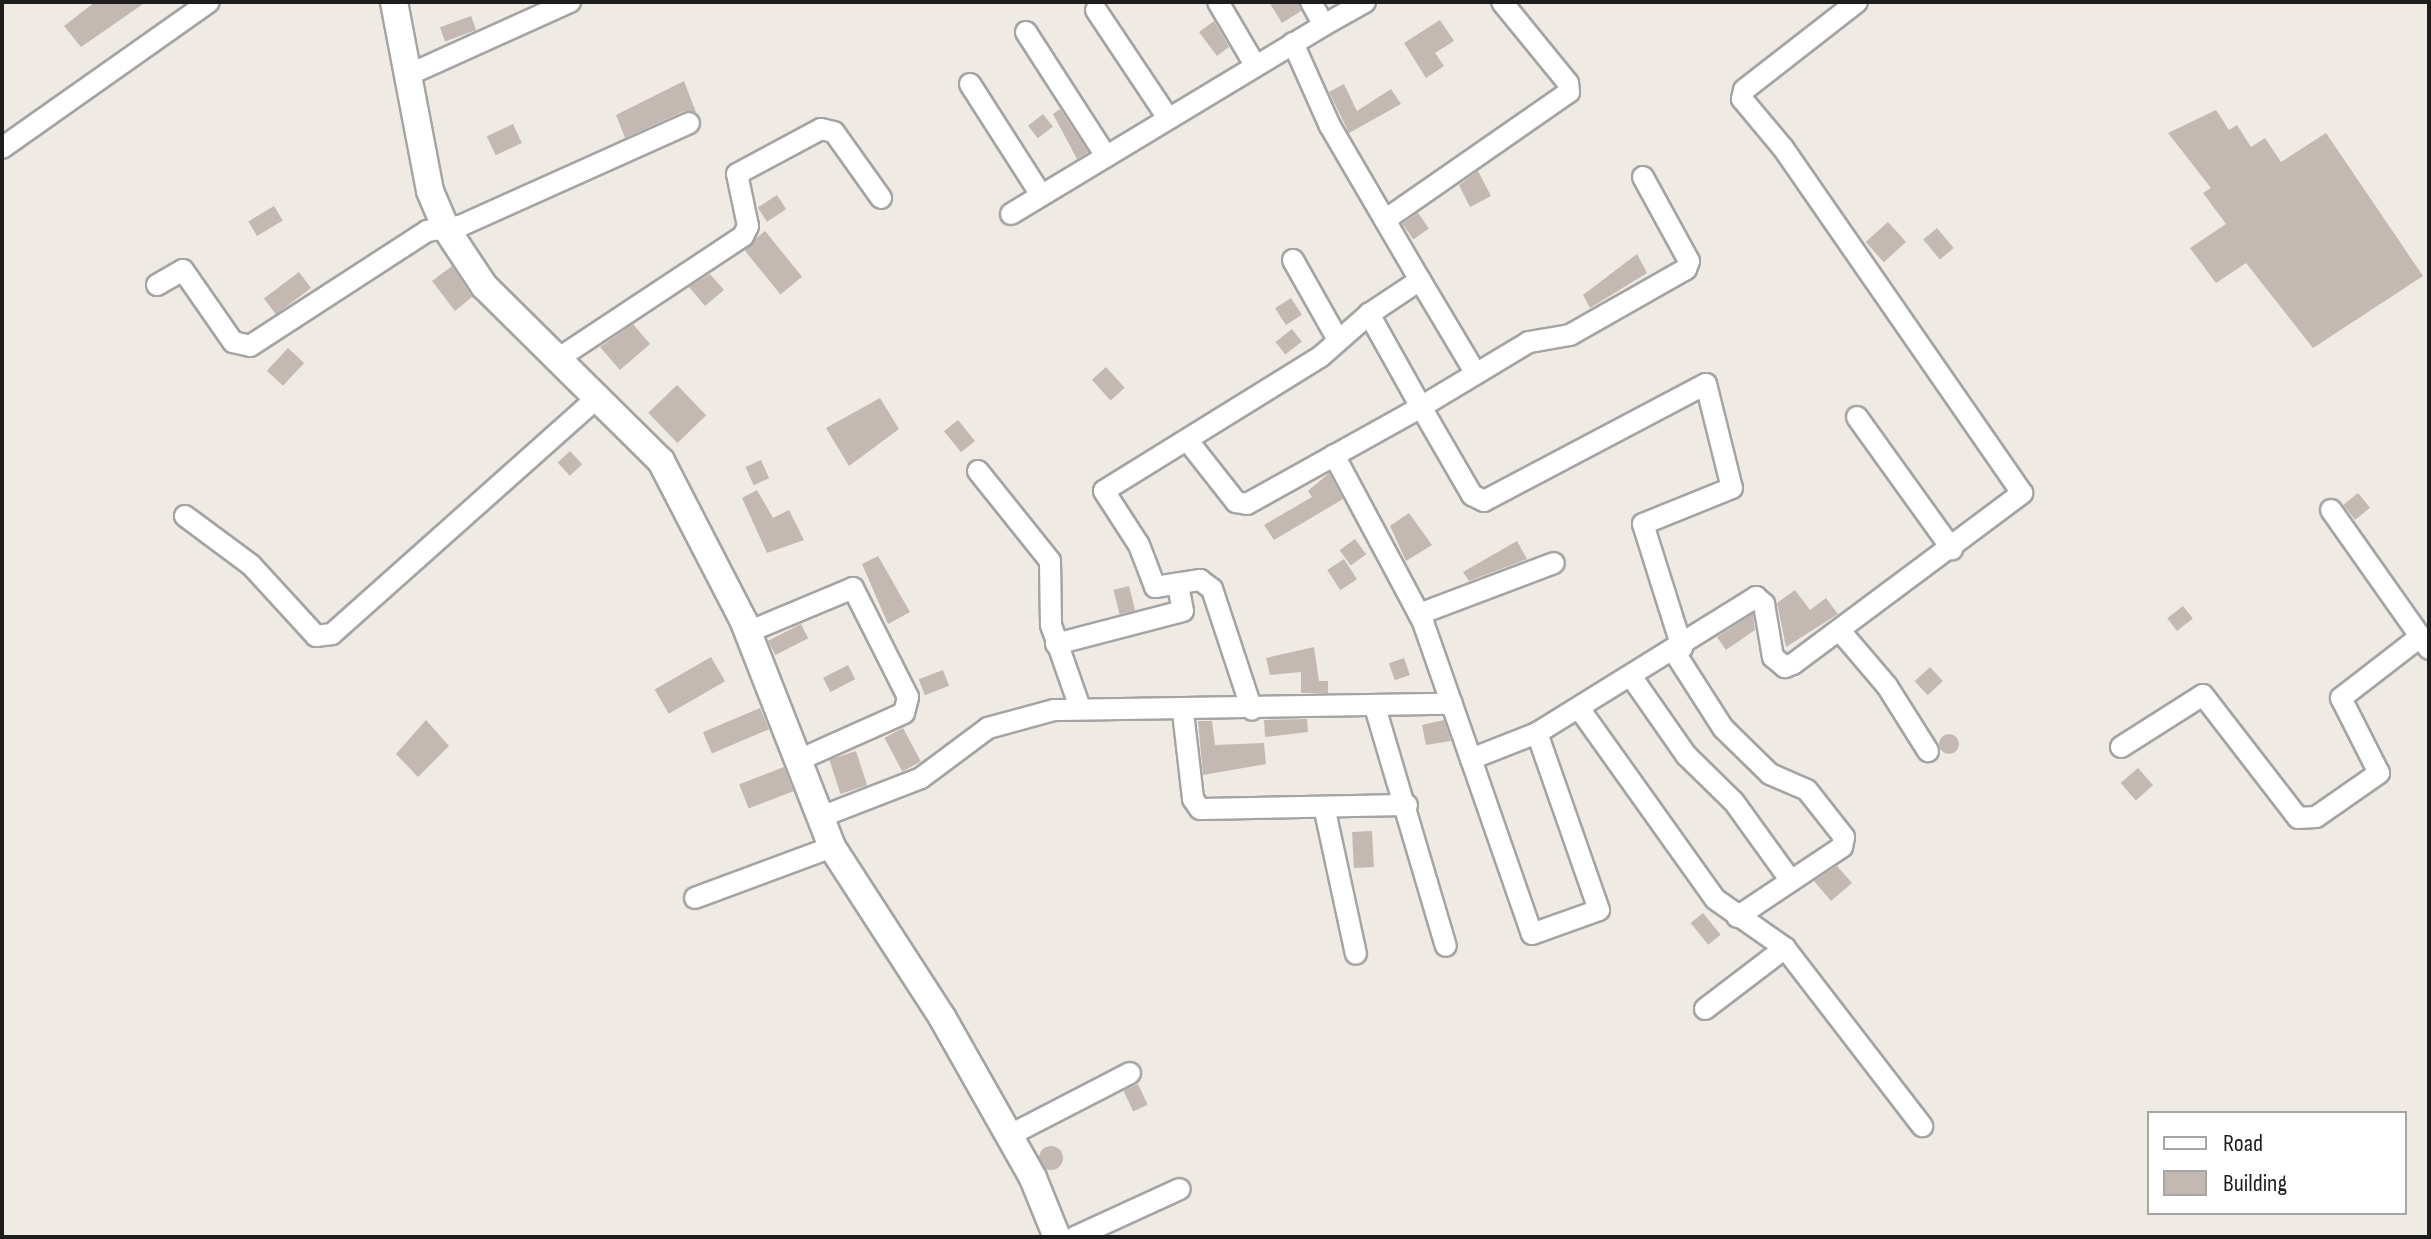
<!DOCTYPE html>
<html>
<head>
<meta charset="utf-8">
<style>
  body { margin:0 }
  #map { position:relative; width:2431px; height:1239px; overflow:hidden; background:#efeae3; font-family:"Sofia Sans Condensed",sans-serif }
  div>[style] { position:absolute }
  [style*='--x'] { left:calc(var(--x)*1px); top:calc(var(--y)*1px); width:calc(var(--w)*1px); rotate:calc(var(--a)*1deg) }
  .building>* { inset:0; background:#c3b9b2; transform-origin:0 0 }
  .round { border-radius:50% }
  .roads { filter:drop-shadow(2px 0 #a4a4a4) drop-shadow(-2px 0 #a4a4a4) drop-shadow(0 2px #a4a4a4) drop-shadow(0 -2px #a4a4a4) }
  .minor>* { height:20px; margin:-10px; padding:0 10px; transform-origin:10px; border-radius:10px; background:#fff }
  .tertiary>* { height:26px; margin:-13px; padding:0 13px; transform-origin:13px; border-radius:13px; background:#fff }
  span { translate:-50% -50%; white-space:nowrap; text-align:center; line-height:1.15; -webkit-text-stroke:6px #fff; paint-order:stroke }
  .frame { position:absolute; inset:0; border:4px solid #1d1d1d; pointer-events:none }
  .legend { position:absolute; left:2147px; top:1111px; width:260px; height:104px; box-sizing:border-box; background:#fff; border:2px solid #a5a5a5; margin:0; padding:10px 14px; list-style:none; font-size:24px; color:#1d1d1d }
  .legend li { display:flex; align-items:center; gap:16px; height:40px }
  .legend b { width:40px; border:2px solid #a5a5a5 }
</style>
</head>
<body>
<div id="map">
  <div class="building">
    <i style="clip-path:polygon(95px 2px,146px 2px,81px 47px,64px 26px)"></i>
    <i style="clip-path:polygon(1269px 2px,1298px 2px,1301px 11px,1282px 23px)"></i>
    <i style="left:471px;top:16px;width:15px;height:33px;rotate:70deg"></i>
    <i style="clip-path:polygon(1440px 20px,1454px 41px,1435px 53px,1444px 66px,1426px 78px,1404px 43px)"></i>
    <i style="clip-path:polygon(1214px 21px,1229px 47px,1217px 56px,1199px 32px)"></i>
    <i style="clip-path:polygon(684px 81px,696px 112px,684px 111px,625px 138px,616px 115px)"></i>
    <i style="clip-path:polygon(1344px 84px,1357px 111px,1391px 89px,1401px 104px,1349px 133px,1329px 92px)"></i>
    <i style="clip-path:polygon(1060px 109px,1088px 152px,1077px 159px,1053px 114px)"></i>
    <i style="clip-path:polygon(2216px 110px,2229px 130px,2237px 125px,2251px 147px,2265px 138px,2281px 162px,2326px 133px,2423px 276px,2313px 348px,2246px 263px,2216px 283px,2190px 248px,2226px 224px,2203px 193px,2211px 188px,2168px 133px)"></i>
    <i style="left:1043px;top:114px;width:16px;height:19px;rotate:52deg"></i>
    <i style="left:513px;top:124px;width:21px;height:29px;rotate:65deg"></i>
    <i style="clip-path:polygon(1478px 171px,1491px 196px,1470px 207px,1459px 185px)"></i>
    <i style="left:777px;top:195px;width:17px;height:23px;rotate:57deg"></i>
    <i style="left:274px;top:206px;width:17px;height:30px;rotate:59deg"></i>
    <i style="left:1418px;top:213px;width:19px;height:19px;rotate:55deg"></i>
    <i style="left:1888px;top:222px;width:27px;height:30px;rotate:48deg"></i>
    <i style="left:1937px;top:228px;width:26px;height:18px;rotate:50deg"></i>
    <i style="left:765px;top:231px;width:59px;height:28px;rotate:51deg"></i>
    <i style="clip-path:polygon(1637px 254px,1647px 273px,1590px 308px,1583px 295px)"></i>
    <i style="clip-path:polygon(452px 266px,472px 297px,455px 311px,432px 281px)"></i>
    <i style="left:299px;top:272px;width:20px;height:44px;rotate:53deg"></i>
    <i style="clip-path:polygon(710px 274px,724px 290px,705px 306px,689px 287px)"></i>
    <i style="left:1291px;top:298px;width:20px;height:19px;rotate:57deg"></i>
    <i style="clip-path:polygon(633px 324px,650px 344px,620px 370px,600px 347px)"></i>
    <i style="left:1292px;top:329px;width:16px;height:21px;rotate:52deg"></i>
    <i style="left:288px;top:348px;width:22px;height:31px;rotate:43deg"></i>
    <i style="left:1106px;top:367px;width:28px;height:19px;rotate:48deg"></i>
    <i style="left:677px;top:385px;width:42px;height:40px;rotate:46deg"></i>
    <i style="clip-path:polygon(880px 398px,899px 429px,849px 466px,826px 428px)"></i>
    <i style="left:958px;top:420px;width:27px;height:18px;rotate:51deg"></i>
    <i style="left:570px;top:451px;width:18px;height:17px;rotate:47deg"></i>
    <i style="left:761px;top:460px;width:20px;height:17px;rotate:66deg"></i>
    <i style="clip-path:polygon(1329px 473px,1343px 499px,1274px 540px,1264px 525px,1312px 497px,1308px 491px)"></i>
    <i style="clip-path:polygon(757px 490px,773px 518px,789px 510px,804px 540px,767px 553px,742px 498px)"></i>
    <i style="left:2358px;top:493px;width:19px;height:19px;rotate:51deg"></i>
    <i style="clip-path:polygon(1409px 513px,1432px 545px,1406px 561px,1390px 526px)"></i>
    <i style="left:1355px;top:539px;width:19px;height:19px;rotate:54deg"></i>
    <i style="clip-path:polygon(1517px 541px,1527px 559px,1469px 581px,1463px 572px)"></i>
    <i style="clip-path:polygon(878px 556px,910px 612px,888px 624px,862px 564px)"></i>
    <i style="left:1344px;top:559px;width:24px;height:20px;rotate:57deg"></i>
    <i style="left:1129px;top:586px;width:25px;height:16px;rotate:76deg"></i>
    <i style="clip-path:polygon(1795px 590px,1810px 610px,1826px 598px,1838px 614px,1786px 647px,1777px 603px)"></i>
    <i style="left:2183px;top:606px;width:16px;height:20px;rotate:52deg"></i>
    <i style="clip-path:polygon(1753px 614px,1755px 630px,1726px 650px,1717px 637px)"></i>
    <i style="left:801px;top:624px;width:16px;height:37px;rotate:63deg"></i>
    <i style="clip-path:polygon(1314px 647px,1319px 681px,1328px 681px,1328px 693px,1301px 693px,1301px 672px,1270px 675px,1266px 658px)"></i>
    <i style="left:711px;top:657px;width:28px;height:65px;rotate:60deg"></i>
    <i style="left:1404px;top:658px;width:18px;height:16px;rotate:71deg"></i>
    <i style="left:848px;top:665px;width:16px;height:28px;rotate:63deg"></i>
    <i style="left:1930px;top:667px;width:19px;height:21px;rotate:47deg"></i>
    <i style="left:943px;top:670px;width:17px;height:26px;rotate:69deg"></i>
    <i style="left:760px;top:708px;width:23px;height:62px;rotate:67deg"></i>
    <i style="clip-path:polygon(1307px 719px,1308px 732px,1265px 737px,1264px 720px)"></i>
    <i style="clip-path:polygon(426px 720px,449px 746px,418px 777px,396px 754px)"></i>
    <i style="clip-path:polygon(1444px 720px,1451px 741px,1426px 745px,1422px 725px)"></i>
    <i style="clip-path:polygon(1198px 721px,1212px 721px,1215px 745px,1264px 743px,1266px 764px,1203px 775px)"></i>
    <i style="left:903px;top:728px;width:38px;height:21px;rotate:62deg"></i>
    <i class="round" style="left:1939px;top:734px;width:20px;height:20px"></i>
    <i style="left:856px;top:751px;width:36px;height:28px;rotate:72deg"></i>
    <i style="left:784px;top:767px;width:26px;height:48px;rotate:69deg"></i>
    <i style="left:2138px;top:768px;width:23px;height:23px;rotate:49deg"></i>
    <i style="left:1372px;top:831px;width:36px;height:20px;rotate:87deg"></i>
    <i style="clip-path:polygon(1837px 866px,1852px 883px,1831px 901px,1814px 881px)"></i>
    <i style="left:1703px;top:913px;width:28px;height:16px;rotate:51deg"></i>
    <i style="left:1138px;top:1084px;width:23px;height:16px;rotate:65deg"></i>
    <i class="round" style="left:1039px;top:1146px;width:24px;height:24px"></i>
  </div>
  <div class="roads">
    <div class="minor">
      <i style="--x:1218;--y:2;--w:73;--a:59.6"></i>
      <i style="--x:1311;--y:2;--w:26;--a:61"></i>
      <i style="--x:1324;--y:25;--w:47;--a:-29.3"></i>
      <i style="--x:1096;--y:10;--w:130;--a:56.3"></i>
      <i style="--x:1026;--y:32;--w:148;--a:57.2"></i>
      <i style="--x:1293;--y:43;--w:91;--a:66"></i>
      <i style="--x:1330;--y:126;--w:178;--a:59.7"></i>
      <i style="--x:1420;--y:280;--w:61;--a:146.3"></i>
      <i style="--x:408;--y:75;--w:178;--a:-24.3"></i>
      <i style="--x:970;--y:84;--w:132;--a:57.4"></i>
      <i style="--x:2;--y:148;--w:253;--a:-35.2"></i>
      <i style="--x:1643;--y:177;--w:96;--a:61.3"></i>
      <i style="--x:1689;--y:261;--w:9;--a:111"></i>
      <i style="--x:1686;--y:269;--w:133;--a:150.4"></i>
      <i style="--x:1570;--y:335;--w:42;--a:170.3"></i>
      <i style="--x:1529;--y:342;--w:126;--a:149"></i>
      <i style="--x:1421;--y:407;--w:102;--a:59.9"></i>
      <i style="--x:1472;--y:495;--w:13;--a:27"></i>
      <i style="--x:1484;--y:501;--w:251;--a:-27.8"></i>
      <i style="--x:1706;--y:384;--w:107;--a:76"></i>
      <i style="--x:1732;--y:488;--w:96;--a:158"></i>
      <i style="--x:1643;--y:524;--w:130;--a:72.5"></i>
      <i style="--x:1011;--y:214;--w:366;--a:-31.1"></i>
      <i style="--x:1385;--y:220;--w:224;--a:-34.8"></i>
      <i style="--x:1569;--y:92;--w:9;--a:-96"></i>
      <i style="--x:1568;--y:83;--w:104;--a:-129.2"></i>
      <i style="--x:1293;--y:260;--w:92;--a:60.6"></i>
      <i style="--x:1420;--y:280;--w:109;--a:59.2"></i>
      <i style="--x:157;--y:285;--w:30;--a:-30"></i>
      <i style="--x:183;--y:270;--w:88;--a:55.2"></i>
      <i style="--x:233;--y:342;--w:17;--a:13"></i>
      <i style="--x:250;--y:346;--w:211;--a:-33"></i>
      <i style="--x:427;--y:231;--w:33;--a:-9"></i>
      <i style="--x:460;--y:226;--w:251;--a:-24.2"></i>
      <i style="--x:559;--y:358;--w:221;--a:-33.5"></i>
      <i style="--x:743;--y:236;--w:11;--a:-63"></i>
      <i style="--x:748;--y:226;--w:53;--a:-101.9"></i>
      <i style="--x:737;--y:174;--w:95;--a:-28.2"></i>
      <i style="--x:821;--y:129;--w:13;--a:13"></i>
      <i style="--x:834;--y:132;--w:81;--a:54.5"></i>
      <i style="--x:1857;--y:417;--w:163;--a:54.3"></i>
      <i style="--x:1188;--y:441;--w:78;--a:51.8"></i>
      <i style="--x:1236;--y:502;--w:11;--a:10"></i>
      <i style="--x:1247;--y:504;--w:199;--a:-29.1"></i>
      <i style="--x:1421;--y:407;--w:107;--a:-119.2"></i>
      <i style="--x:1369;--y:314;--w:65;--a:138.7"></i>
      <i style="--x:1320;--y:357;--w:254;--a:148.2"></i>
      <i style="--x:1104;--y:491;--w:64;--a:57.1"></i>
      <i style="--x:1139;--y:545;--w:45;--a:69.1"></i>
      <i style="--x:1155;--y:587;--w:46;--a:-8.8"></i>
      <i style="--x:1200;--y:580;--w:15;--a:37"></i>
      <i style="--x:1212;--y:589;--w:127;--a:71.7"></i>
      <i style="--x:1334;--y:455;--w:189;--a:61.9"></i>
      <i style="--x:1423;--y:622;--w:145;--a:70.7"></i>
      <i style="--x:978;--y:471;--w:115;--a:51.3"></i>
      <i style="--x:1050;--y:561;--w:64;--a:89.1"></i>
      <i style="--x:1051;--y:625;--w:88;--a:70.7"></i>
      <i style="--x:2331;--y:510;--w:170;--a:54.8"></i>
      <i style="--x:185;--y:516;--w:82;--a:36.6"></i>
      <i style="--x:251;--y:565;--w:96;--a:47.5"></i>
      <i style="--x:316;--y:636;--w:16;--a:-7"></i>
      <i style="--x:332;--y:634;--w:358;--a:-41.7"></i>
      <i style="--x:1419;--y:614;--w:144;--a:-20.7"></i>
      <i style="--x:748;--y:632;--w:114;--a:-22.7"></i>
      <i style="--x:853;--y:588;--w:122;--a:63.2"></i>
      <i style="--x:908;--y:697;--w:16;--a:104"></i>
      <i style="--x:904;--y:713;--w:115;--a:155.9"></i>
      <i style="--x:1841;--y:632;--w:71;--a:49.6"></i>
      <i style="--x:1887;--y:686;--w:77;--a:57.8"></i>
      <i style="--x:1056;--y:644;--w:131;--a:-14.6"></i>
      <i style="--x:1183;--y:611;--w:25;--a:-101"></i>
      <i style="--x:1675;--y:653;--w:89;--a:57.4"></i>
      <i style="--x:1723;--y:728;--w:66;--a:44.4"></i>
      <i style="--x:1770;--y:774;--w:40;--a:23.4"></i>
      <i style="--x:1807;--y:790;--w:60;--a:51.8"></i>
      <i style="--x:1844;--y:837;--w:10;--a:101"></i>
      <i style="--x:1842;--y:847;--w:126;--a:146.3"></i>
      <i style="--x:1633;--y:679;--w:93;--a:55.1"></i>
      <i style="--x:1686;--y:755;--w:67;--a:44.4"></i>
      <i style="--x:1734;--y:802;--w:97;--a:54.2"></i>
      <i style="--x:1375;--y:707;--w:249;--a:73.5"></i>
      <i style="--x:1581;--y:711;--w:231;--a:54.5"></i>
      <i style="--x:1715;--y:899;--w:85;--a:35"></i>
      <i style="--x:1785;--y:948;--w:225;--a:52.4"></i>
      <i style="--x:1183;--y:712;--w:88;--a:83.4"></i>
      <i style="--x:1193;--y:799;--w:12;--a:55"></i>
      <i style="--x:1200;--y:809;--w:207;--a:-1.1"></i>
      <i style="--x:1537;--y:733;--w:71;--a:158.5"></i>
      <i style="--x:1471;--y:759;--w:185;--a:70.8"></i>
      <i style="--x:1532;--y:934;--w:71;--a:-19.7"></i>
      <i style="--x:1599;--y:910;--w:188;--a:-109.3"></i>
      <i style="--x:1537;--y:733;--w:258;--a:-31.8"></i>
      <i style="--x:1756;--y:597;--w:11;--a:41"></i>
      <i style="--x:1764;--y:604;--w:54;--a:80.4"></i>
      <i style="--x:1773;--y:657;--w:16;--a:40"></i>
      <i style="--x:1785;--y:667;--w:9;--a:-21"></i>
      <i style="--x:1793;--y:664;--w:286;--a:-36.7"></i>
      <i style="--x:2022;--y:493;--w:420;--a:-124.7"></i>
      <i style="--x:1783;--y:148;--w:64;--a:-129.9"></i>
      <i style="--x:1742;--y:99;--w:9;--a:-77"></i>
      <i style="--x:1744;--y:90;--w:143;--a:-37.9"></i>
      <i style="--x:2121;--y:747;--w:97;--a:-32.4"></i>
      <i style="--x:2203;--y:695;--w:155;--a:52.3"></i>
      <i style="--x:2298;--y:818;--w:18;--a:-3"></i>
      <i style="--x:2316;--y:817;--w:77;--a:-34.9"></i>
      <i style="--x:2379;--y:773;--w:84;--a:-116.9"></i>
      <i style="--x:2341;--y:698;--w:100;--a:-37.7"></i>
      <i style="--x:1325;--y:811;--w:146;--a:77.8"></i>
      <i style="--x:818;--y:818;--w:110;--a:-21.2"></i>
      <i style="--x:921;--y:778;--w:84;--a:-36.7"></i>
      <i style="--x:988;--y:728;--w:68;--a:-15.3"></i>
      <i style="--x:1054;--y:710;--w:398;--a:-0.9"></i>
      <i style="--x:695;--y:898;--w:146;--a:-20.4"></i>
      <i style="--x:1705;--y:1009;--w:101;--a:-37.3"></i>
      <i style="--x:1010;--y:1135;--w:135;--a:-27.3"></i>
      <i style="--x:1075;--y:1237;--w:115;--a:-24.6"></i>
    </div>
    <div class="tertiary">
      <i style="--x:394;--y:2;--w:192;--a:79.2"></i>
      <i style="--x:430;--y:191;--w:39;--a:67"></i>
      <i style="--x:445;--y:227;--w:71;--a:56.5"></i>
      <i style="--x:484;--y:286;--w:249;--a:44.7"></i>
      <i style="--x:661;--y:461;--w:181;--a:62.7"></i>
      <i style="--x:744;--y:622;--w:242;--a:68.6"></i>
      <i style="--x:832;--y:847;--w:202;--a:57.1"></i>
      <i style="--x:942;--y:1017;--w:185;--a:60.5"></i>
      <i style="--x:1033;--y:1178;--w:64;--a:67.9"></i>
    </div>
  </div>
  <div class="frame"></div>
  <ul class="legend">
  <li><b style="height:10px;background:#fff"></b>Road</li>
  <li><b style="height:22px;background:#c3b9b2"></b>Building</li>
  </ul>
</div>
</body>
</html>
